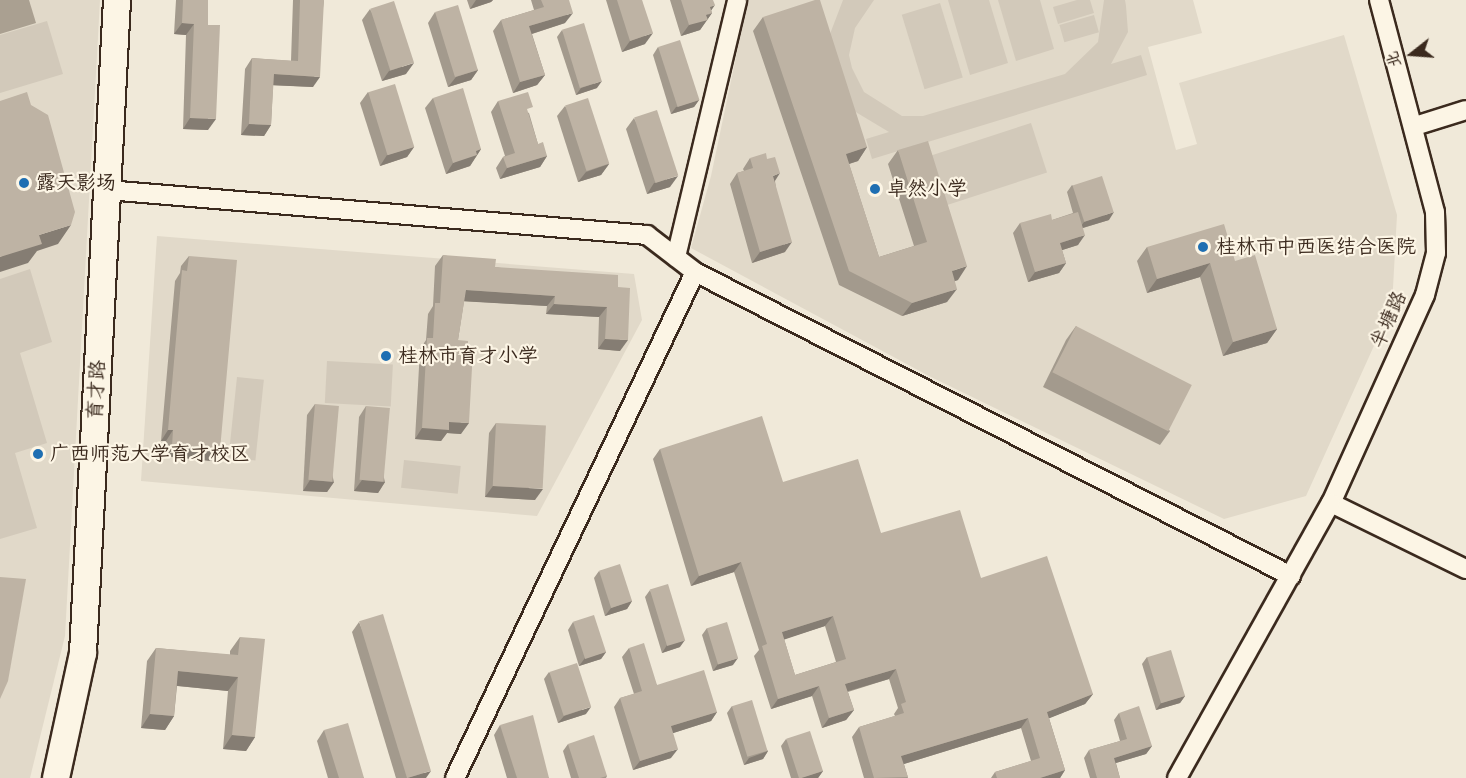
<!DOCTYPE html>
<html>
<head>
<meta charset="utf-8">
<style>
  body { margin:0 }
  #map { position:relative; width:1466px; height:778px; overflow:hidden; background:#f0e9d9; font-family:Mynerve,"LXGW WenKai TC",sans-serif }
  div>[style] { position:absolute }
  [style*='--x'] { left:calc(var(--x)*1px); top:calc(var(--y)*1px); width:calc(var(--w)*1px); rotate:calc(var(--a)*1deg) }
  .built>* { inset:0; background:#e1d9c9 }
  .green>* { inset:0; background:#d2c9ba; transform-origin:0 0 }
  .water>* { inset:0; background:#aaa091 }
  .roads { filter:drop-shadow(2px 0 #3b2a1e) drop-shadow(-2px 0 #3b2a1e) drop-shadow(0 2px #3b2a1e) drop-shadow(0 -2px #3b2a1e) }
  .minor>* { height:18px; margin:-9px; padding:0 9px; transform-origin:9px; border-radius:9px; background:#fcf5e5 }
  .secondary>* { height:26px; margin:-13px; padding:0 13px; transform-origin:13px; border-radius:13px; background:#fcf5e5 }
  .wall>* { inset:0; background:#a39a8d }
  .shaded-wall>* { inset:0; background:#857d73 }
  .building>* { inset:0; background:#beb3a4; transform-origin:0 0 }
  .dots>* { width:16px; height:16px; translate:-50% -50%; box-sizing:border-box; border:3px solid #fcf5e5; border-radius:50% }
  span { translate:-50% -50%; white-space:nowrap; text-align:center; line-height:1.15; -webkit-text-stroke:4.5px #fcf5e5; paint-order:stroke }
  .poi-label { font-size:20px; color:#3b2a1e }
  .left { translate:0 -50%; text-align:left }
  .street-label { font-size:20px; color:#3b2a1e }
  .north { position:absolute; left:1382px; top:24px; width:60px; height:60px; -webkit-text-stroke:4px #fcf5e5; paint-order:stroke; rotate:253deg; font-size:16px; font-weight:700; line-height:24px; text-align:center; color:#3b2a1e }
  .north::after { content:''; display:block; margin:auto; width:21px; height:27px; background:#3b2a1e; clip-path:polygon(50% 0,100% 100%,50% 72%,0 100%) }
</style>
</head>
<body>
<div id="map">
  <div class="built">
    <i style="clip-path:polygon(0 0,100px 0,65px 636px,30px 778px,0 778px)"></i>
    <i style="clip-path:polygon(748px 0,1193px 0,1202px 33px,1148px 47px,1176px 150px,1197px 144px,1179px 83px,1344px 35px,1397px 215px,1392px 306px,1306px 496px,1224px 519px,929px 376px,691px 248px,711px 176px)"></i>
    <i style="clip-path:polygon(157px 236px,634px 274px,642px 320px,537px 516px,141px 481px)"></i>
  </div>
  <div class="green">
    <i style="clip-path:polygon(843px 0,874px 0,855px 28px,849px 55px,852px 68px,864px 92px,902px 116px,923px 116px,1065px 74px,1098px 42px,1104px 0,1125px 0,1126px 6px,1128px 32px,1111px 64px,1141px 55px,1147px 75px,872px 159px,866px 139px,889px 132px,854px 111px,830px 34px)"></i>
    <i style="clip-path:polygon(948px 0,989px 0,1008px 63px,970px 75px)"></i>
    <i style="clip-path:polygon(998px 0,1040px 0,1054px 49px,1016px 61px)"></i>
    <i style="clip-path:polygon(1077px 0,1090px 0,1094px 13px,1058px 24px,1053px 7px)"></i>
    <i style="left:940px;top:3px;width:78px;height:40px;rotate:73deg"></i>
    <i style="left:1094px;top:15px;width:18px;height:36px;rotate:74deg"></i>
    <i style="clip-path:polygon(47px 21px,63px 74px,0 93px,0 35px)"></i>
    <i style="left:1031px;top:123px;width:52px;height:109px;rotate:72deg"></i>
    <i style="clip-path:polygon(30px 269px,52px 342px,20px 353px,47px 443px,15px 453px,37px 528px,0 539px,0 279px)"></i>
    <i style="left:327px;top:361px;width:66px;height:42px;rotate:3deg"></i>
    <i style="left:237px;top:377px;width:27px;height:81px;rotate:6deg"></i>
    <i style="left:404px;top:460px;width:57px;height:28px;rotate:6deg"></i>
  </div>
  <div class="water">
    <i style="clip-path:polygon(0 0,29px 0,36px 23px,0 34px)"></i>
  </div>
  <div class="roads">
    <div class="minor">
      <i style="--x:1379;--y:0;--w:219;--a:75.2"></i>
      <i style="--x:1435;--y:212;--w:41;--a:88.6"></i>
      <i style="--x:1436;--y:253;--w:43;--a:104.7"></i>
      <i style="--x:1425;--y:295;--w:228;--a:114.3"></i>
      <i style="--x:1331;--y:503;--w:150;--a:26.1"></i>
      <i style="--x:1415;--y:126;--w:53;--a:-17.4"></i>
      <i style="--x:107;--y:190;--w:542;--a:4.76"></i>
      <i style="--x:647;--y:235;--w:61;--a:37.6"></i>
      <i style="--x:695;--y:272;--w:669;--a:27.02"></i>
      <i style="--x:676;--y:257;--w:264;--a:-76.6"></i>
      <i style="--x:455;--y:778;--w:560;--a:-64.62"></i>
      <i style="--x:1177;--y:778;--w:315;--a:-60.8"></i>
    </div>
    <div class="secondary">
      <i style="--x:56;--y:778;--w:128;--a:-77.8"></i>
      <i style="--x:83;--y:653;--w:654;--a:-87.02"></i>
    </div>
  </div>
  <div class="wall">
    <i style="clip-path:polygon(176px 0,208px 0,208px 130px,183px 129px,186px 35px,174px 34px)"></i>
    <i style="clip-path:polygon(293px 0,324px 0,313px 87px,273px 85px,271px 125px,264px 136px,241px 135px,245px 69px,252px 58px,291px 61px)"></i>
    <i style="clip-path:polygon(467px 0,493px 0,491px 2px,470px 9px)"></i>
    <i style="clip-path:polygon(531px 0,569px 0,565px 23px,532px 34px,545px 75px,537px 85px,513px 93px,493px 31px,501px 20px,534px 10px)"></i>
    <i style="clip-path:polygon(606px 0,642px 0,645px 44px,622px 52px)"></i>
    <i style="clip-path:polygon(670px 0,713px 0,711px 10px,712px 13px,700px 30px,681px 36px)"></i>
    <i style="clip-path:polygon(370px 9px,406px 74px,382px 81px,362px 20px)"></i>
    <i style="clip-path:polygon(435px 12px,478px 70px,471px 80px,448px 87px,428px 23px)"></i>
    <i style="clip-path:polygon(763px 17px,867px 147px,858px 161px,849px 164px,879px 257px,914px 246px,888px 164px,898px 150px,958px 280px,955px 281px,947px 302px,902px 316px,839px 285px,753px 31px)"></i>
    <i style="clip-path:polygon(562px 30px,597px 88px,576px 95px,557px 37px)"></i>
    <i style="clip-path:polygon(658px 47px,699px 100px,694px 107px,671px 114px,653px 55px)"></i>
    <i style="clip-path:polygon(368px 92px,414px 147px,407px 157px,380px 166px,360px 103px)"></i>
    <i style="clip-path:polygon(433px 98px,481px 149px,470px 166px,446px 174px,425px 108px)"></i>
    <i style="clip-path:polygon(498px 101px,529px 113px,538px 144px,547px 156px,540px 167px,500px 179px,496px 168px,503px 157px,505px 156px,491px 112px)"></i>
    <i style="clip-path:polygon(565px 106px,609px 164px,601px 175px,578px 182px,557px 116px)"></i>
    <i style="clip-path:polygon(634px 118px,670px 187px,647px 194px,626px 129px)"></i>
    <i style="clip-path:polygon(750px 158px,775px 181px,785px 252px,752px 263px,730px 184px,737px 173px,744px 171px,743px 169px)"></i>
    <i style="clip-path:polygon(1072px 185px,1109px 220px,1083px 228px,1078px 245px,1062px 250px,1066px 263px,1059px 273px,1028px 282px,1013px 233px,1020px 223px,1052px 220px,1073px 213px,1067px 192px)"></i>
    <i style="clip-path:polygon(1147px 247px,1235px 261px,1277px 329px,1267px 343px,1223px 356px,1200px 277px,1147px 293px,1137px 261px)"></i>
    <i style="clip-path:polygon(443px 255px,495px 267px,618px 287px,620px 351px,598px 349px,599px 317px,546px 314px,547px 306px,464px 301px,458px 340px,461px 434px,447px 433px,441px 441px,415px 439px,420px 349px,426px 340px,428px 314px,433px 306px,435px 266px)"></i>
    <i style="clip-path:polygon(189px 256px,212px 461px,164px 456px,166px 441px,161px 441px,175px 281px,180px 273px,181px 266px)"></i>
    <i style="clip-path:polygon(1076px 326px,1170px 431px,1160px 445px,1043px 387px,1066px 340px)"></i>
    <i style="clip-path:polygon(315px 404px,334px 482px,327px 492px,303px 491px,307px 415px)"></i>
    <i style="clip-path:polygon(366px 406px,385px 482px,378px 493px,354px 491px,359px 417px)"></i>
    <i style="clip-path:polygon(496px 423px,535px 500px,485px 497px,489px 433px)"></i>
    <i style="clip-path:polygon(evenodd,660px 449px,783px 482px,881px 533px,981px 578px,1093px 694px,1085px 704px,1049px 718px,1065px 770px,1060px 778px,991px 778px,995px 772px,1031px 761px,1021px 728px,904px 764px,908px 778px,864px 778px,852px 737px,859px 727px,895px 716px,894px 714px,898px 708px,889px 679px,848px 692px,854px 710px,846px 720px,822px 728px,812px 696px,771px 709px,754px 656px,759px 650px,734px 572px,691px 586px,653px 459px,660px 449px,825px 626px,836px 662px,795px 675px,784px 639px,825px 626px)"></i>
    <i style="clip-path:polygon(599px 571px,632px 601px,627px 609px,605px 616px,594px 578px)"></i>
    <i style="clip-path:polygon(650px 590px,680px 647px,662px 653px,645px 597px)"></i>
    <i style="clip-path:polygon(359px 622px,426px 778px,396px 778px,352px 632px)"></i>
    <i style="clip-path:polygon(573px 622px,606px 652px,601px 659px,579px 666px,568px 630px)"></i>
    <i style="clip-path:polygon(707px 628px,733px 665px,713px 671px,702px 635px)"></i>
    <i style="clip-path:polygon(240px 637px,255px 737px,246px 751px,223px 749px,228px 691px,177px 686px,174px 716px,165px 730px,141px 728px,147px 661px,156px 648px,230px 655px,230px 651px)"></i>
    <i style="clip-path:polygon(629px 648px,657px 685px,717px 712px,711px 721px,673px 733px,671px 758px,633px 770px,614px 707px,620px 698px,634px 694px,622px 657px)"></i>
    <i style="clip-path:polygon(1147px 657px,1185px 696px,1180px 703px,1156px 710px,1142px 664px)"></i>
    <i style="clip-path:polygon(549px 672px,586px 714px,558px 723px,544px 679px)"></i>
    <i style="clip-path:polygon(732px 706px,768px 751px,763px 759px,744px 765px,727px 713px)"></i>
    <i style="clip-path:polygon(1119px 713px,1152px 746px,1146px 754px,1116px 763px,1120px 778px,1090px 778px,1084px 758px,1089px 750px,1120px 741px,1114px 720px)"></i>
    <i style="clip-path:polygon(500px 725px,549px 778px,507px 778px,494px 735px)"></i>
    <i style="clip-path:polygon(324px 730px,364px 778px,328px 778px,317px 741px)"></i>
    <i style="clip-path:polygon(786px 739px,823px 771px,818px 778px,791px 778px,781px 746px)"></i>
    <i style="clip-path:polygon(568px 744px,607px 776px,606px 778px,571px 778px,563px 751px)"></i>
  </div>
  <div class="shaded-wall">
    <i style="clip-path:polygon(476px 0,493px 0,491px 2px,470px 9px)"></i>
    <i style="clip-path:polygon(715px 5px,708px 15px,712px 13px,700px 30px,681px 36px,689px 25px,710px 7px)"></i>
    <i style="clip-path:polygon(573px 13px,565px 23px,522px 37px,529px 26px)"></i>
    <i style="clip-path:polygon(182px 23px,194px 24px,186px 35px,174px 34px)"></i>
    <i style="clip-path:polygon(653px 33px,645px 44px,622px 52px,630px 41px)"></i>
    <i style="clip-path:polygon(414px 63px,406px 74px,382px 81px,389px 71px)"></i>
    <i style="clip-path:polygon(478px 70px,471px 80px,448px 87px,456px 77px)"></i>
    <i style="clip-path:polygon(274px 74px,320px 77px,313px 87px,267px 85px)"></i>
    <i style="clip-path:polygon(545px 75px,537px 85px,513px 93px,520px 82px)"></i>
    <i style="clip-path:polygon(602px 81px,597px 88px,576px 95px,581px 88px)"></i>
    <i style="clip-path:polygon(699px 100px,694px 107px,671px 114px,676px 107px)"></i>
    <i style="clip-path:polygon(190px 118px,216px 119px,208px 130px,183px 129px)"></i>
    <i style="clip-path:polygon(249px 124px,271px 125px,264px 136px,241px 135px)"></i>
    <i style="clip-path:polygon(414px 147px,407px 157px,380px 166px,387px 155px)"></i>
    <i style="clip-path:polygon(867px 147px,858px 161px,836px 168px,846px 154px)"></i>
    <i style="clip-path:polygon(481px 149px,470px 166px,446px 174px,453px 163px,476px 151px)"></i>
    <i style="clip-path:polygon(547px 156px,540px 167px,500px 179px,507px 168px)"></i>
    <i style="clip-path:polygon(609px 164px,601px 175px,578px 182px,586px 172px)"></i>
    <i style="clip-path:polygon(780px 173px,773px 184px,773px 176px)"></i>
    <i style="clip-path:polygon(678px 176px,670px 187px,647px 194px,654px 183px)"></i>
    <i style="clip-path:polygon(1114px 212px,1109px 220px,1079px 229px,1084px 222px)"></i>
    <i style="clip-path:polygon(71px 225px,58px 244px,37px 251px,28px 263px,0 272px,0 257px,39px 235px)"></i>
    <i style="clip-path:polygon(1085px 235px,1078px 245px,1053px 253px,1060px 243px)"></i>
    <i style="clip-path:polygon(792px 242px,785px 252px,752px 263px,760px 252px)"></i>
    <i style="clip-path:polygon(1066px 263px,1059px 273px,1028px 282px,1035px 272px)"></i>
    <i style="clip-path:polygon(1210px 263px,1200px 277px,1147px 293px,1157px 279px)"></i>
    <i style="clip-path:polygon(967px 266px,958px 280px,942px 285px,952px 271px)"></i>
    <i style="clip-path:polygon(957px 289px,947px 302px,902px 316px,912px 303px)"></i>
    <i style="clip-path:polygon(466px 290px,555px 296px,547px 306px,459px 301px)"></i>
    <i style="clip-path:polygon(554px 304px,607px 307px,599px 317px,546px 314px)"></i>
    <i style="clip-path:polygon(1277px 329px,1267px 343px,1223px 356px,1233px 342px)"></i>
    <i style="clip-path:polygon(605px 339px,628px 340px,620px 351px,598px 349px)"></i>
    <i style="clip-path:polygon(449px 422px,469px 423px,461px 434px,447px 433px,441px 441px,415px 439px,422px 428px)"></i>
    <i style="clip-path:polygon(168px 430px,173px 430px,166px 441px,161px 441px)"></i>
    <i style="clip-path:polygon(172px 446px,220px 450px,212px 461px,164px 456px)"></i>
    <i style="clip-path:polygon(310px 480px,334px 482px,327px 492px,303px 491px)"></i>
    <i style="clip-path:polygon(362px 480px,385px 482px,378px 493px,354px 491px)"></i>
    <i style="clip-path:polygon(493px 486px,543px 489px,535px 500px,485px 497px)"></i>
    <i style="clip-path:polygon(741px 562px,734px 572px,691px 586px,699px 576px)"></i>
    <i style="clip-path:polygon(632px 601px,627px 609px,605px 616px,611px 608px)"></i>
    <i style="clip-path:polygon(833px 616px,825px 626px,774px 643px,782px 632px)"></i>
    <i style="clip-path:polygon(685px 640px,680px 647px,662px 653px,667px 645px)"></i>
    <i style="clip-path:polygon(606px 652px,601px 659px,579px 666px,585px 658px)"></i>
    <i style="clip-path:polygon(738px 658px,733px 665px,713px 671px,718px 664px)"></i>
    <i style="clip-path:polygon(896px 669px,889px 679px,838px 694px,845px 684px)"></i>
    <i style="clip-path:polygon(178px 671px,238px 677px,228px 691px,169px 685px)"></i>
    <i style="clip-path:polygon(819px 686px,812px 696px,771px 709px,778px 699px)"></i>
    <i style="clip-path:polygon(1093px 694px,1085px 704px,1040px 722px,1047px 712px)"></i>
    <i style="clip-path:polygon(1185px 696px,1180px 703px,1156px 710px,1161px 703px)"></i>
    <i style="clip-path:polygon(591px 707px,586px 714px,558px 723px,564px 716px)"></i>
    <i style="clip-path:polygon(854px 710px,846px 720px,822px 728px,829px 718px)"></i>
    <i style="clip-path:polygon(717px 712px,711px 721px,664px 736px,671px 726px)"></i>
    <i style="clip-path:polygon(150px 714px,174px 716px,165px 730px,141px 728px)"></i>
    <i style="clip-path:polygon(1028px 718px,1021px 728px,894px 767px,901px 756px)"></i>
    <i style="clip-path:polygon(232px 735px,255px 737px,246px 751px,223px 749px)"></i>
    <i style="clip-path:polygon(1152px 746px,1146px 754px,1109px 765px,1114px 758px)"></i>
    <i style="clip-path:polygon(678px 749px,671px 758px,633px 770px,640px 761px)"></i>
    <i style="clip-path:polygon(768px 751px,763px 759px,744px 765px,749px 758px)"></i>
    <i style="clip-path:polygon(1065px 770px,1060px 778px,1040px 778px)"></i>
    <i style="clip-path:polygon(431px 771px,426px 778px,407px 778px)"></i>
    <i style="clip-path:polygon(823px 771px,818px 778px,800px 778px)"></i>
  </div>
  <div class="building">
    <i style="clip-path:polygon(183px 0,208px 0,208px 25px,220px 25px,216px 119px,190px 118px,194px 24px,182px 23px)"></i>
    <i style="clip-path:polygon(300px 0,324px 0,320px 77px,274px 74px,271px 125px,249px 124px,252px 58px,298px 61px)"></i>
    <i style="clip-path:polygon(541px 0,569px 0,573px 13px,529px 26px,545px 75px,520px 82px,501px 20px,544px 7px)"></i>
    <i style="clip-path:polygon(617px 0,642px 0,653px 33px,630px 41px)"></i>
    <i style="clip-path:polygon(681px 0,713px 0,715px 5px,710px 7px,712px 13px,706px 15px,708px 20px,689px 25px)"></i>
    <i style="clip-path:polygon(815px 0,820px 0,867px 147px,846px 154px,879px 257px,927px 242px,898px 150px,928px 141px,967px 266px,952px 271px,957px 289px,912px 303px,849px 271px,763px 17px)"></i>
    <i style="left:394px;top:1px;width:65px;height:25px;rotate:72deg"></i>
    <i style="left:458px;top:5px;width:68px;height:24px;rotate:73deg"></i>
    <i style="left:584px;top:23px;width:61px;height:23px;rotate:73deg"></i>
    <i style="left:680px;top:40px;width:63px;height:23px;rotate:72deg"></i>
    <i style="left:395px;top:84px;width:66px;height:28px;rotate:73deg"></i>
    <i style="clip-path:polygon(463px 88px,481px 149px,476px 151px,477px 155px,453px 163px,433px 98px)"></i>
    <i style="clip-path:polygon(27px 92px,31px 105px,48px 115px,75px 212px,71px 225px,39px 235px,42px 244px,0 257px,0 101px)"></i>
    <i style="clip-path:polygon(528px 92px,533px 107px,527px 109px,538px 144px,543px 142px,547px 156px,507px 168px,503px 157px,515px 153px,498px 101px)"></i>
    <i style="left:588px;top:98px;width:69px;height:24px;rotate:72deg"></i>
    <i style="left:657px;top:110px;width:69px;height:24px;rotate:72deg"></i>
    <i style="clip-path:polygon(766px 153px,767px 159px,775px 157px,780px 173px,773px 176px,792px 242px,760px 252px,737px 173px,753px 168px,750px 158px)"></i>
    <i style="left:1102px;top:176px;width:38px;height:31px;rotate:72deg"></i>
    <i style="clip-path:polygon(1078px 212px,1085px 235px,1060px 243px,1066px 263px,1035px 272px,1020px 223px,1051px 214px,1052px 220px)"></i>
    <i style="clip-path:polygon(1224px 224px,1235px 261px,1255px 255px,1277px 329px,1233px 342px,1210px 263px,1157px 279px,1147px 247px)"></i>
    <i style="clip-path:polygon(443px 255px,496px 259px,495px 267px,618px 275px,618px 287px,630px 288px,628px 340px,605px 339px,607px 307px,554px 304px,555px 296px,466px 290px,458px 340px,468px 341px,468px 348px,473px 349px,469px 423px,449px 422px,449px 430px,422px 428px,427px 338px,433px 338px,435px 303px,440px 303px)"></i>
    <i style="clip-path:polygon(189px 256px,237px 260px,220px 450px,172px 446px,173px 430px,168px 430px,182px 270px,187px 271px)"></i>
    <i style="left:1076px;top:326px;width:130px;height:52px;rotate:27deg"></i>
    <i style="left:315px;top:404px;width:24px;height:76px;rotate:5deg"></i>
    <i style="left:366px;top:406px;width:24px;height:74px;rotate:5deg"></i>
    <i style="clip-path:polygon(evenodd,762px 416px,783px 482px,858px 459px,881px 533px,960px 510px,981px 578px,1047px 556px,1093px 694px,1047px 712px,1065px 770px,1040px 778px,997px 778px,995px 772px,1040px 758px,1028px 718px,901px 756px,908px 777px,874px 778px,859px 727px,904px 713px,901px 704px,906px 702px,896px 669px,845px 684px,854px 710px,829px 718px,819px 686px,778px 699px,762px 646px,767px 644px,741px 562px,699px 576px,660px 449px,762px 416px,833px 616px,846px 659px,795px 675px,782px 632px,833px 616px)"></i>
    <i style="left:496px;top:423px;width:50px;height:63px;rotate:3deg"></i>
    <i style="left:620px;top:564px;width:39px;height:22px;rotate:72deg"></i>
    <i style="clip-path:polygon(0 577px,26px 579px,8px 681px,0 699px)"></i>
    <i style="left:668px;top:584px;width:59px;height:19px;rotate:73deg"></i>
    <i style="left:383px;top:614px;width:164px;height:25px;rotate:73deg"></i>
    <i style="left:594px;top:615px;width:39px;height:22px;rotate:72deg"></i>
    <i style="left:727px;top:622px;width:38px;height:21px;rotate:73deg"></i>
    <i style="clip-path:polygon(240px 637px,265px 639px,255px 737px,232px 735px,238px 677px,178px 671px,174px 716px,150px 714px,156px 648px,238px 655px)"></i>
    <i style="clip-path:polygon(644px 643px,657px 685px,704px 670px,717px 712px,671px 726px,678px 749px,640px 761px,620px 698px,642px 691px,629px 648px)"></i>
    <i style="left:1171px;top:650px;width:48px;height:25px;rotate:73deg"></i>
    <i style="left:577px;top:663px;width:46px;height:29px;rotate:72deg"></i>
    <i style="left:752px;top:700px;width:53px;height:21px;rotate:73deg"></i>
    <i style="clip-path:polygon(1139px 706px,1152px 746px,1114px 758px,1120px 778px,1097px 778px,1089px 750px,1127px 739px,1119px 713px)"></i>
    <i style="clip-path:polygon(533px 715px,549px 778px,517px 778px,500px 725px)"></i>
    <i style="clip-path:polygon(348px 723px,364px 778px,339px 778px,324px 730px)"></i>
    <i style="left:810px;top:731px;width:42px;height:25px;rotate:72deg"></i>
    <i style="clip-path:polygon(594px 735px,607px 776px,600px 778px,579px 778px,568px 744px)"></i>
  </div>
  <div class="dots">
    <i style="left:24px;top:183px;background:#1f6fb2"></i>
    <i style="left:875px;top:189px;background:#1f6fb2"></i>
    <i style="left:1203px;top:247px;background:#1f6fb2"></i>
    <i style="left:386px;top:356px;background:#1f6fb2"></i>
    <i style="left:38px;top:454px;background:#1f6fb2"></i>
  </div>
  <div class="poi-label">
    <span class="left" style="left:36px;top:183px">露天影场</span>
    <span class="left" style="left:887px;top:189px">卓然小学</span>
    <span class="left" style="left:1216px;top:247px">桂林市中西医结合医院</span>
    <span class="left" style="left:398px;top:356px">桂林市育才小学</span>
    <span class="left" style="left:50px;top:454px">广西师范大学育才校区</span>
  </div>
  <div class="street-label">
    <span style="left:1389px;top:320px;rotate:-66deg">半塘路</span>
    <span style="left:97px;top:390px;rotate:-87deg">育才路</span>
  </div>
  <div class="north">北</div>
</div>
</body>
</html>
